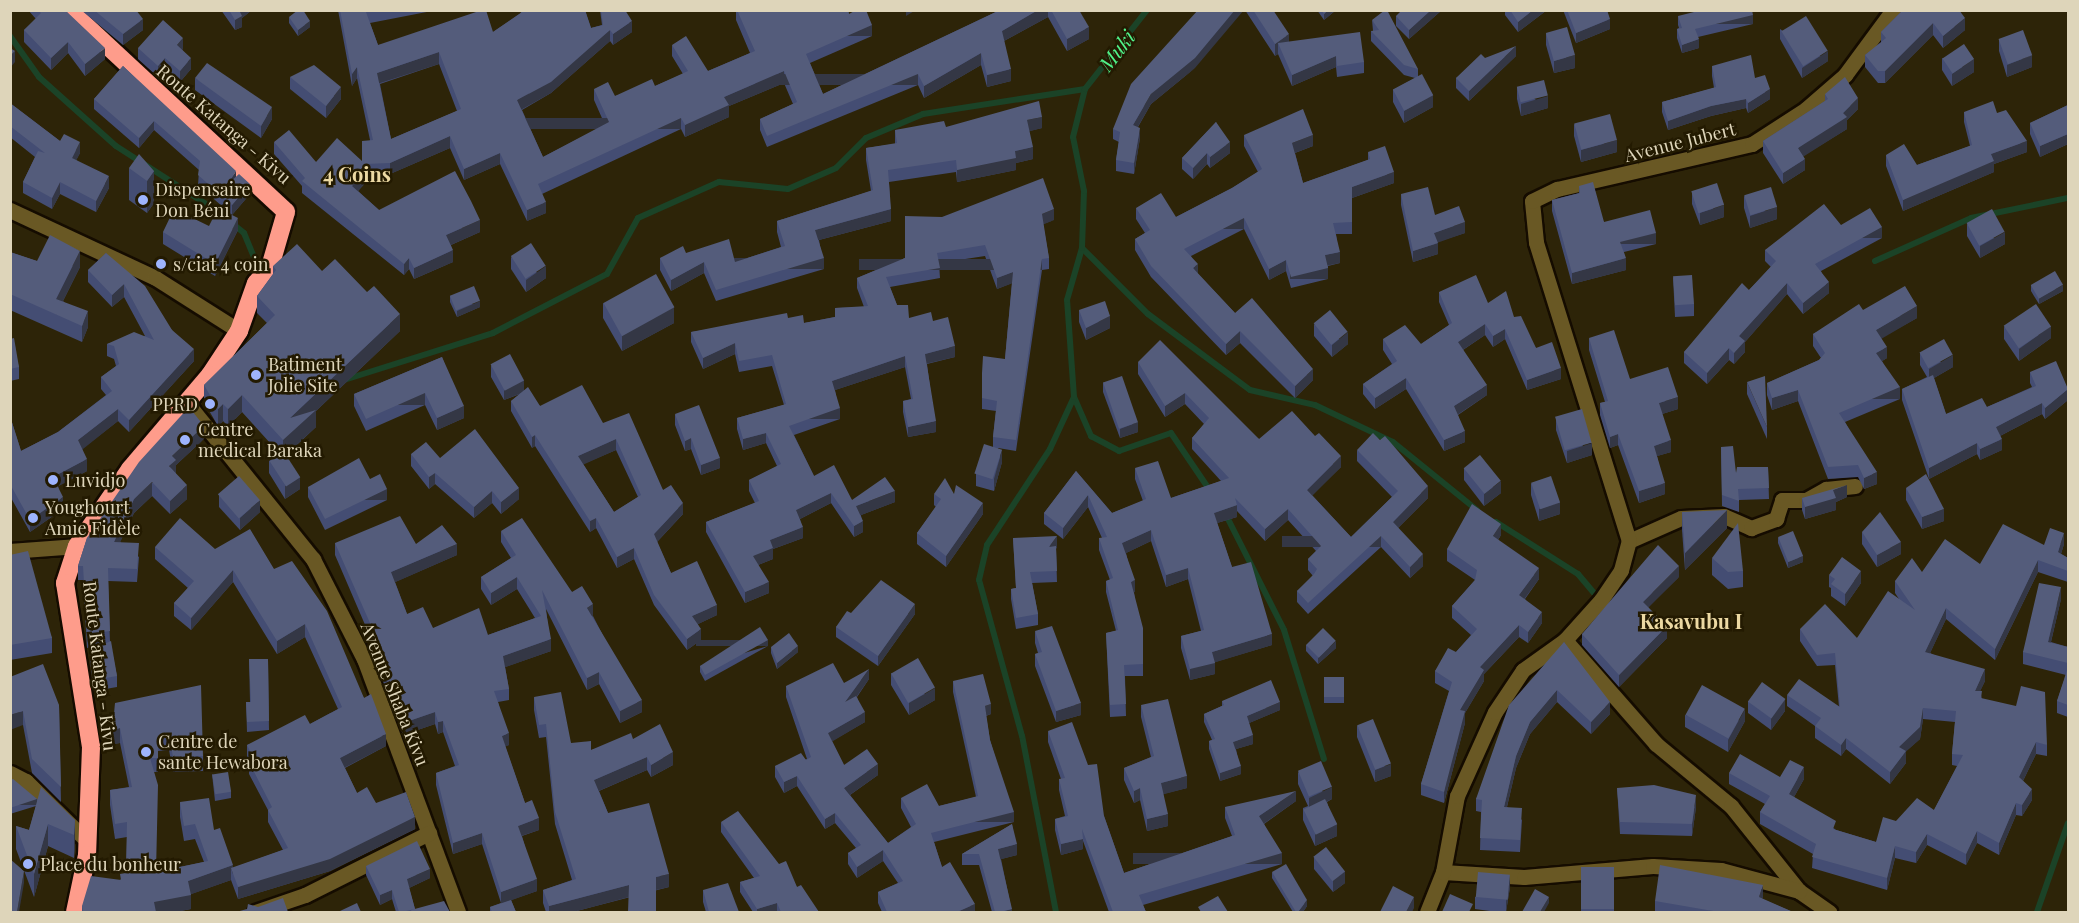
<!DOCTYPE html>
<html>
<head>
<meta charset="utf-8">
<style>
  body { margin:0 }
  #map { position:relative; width:2079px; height:923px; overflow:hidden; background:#2d2408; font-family:"Playfair Display",serif }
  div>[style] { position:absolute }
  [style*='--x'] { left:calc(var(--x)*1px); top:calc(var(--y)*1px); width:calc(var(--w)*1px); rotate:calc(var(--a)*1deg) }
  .stream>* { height:6px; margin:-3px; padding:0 3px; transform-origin:3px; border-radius:3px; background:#1b4327 }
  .roads { filter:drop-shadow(2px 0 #150c00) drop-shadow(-2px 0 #150c00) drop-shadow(0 2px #150c00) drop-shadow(0 -2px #150c00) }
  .minor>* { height:15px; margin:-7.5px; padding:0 7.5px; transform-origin:7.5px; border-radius:7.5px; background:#695824 }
  .highway>* { height:18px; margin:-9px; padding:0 9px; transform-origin:9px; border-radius:9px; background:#fe9c8b }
  .wall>* { inset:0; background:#444d73; transform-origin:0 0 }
  .shaded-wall>* { inset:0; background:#343745; transform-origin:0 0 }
  .building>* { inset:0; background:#545c7b; transform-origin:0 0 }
  .dots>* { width:16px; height:16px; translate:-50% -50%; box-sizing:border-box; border:3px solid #231a01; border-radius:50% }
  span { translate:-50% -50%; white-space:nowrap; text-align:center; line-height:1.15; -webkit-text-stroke:5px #231a01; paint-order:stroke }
  .street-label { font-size:18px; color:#ded5ba }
  .poi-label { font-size:18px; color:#ded5ba }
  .left { translate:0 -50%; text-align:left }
  .right { translate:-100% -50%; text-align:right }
  .water-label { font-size:20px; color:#50f389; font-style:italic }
  .neighbourhood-label { font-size:20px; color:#ecd9a3; font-weight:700 }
  .frame { position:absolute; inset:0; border:12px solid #ded5ba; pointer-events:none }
</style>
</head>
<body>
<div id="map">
  <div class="stream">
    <i style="--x:10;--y:36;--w:50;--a:54.7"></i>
    <i style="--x:39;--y:77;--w:103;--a:41.9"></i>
    <i style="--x:116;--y:146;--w:127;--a:32.8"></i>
    <i style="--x:233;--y:224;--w:14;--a:39"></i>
    <i style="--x:244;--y:233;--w:44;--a:67.5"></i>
    <i style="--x:1082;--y:248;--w:93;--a:45"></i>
    <i style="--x:1148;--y:314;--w:127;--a:36.7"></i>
    <i style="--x:1250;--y:390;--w:67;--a:13"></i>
    <i style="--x:1315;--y:405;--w:86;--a:25.4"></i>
    <i style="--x:1393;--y:442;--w:108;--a:39"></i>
    <i style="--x:1875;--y:261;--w:105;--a:-24.1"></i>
    <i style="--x:1971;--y:218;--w:99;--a:-11.7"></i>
    <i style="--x:344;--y:380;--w:156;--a:-17.5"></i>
    <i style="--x:493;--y:333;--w:128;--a:-27.4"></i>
    <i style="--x:607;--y:274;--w:64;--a:-61"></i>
    <i style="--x:638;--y:218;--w:89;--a:-24"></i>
    <i style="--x:719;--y:182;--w:69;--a:5.8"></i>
    <i style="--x:788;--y:189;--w:52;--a:-23.6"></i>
    <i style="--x:836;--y:168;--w:42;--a:-45"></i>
    <i style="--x:866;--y:138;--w:62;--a:-22.8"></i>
    <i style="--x:923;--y:114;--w:164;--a:-8.8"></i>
    <i style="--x:1074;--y:397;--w:43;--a:66.4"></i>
    <i style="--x:1091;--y:436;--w:32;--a:28"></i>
    <i style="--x:1119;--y:451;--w:55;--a:-19.1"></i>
    <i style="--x:1171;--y:433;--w:71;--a:55.9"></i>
    <i style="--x:1225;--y:513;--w:131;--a:63.2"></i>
    <i style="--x:1284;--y:630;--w:135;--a:72.8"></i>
    <i style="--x:1496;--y:522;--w:97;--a:32.4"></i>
    <i style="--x:1578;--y:574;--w:34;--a:50"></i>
    <i style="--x:1056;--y:912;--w:179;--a:-100.9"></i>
    <i style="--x:1022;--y:736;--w:162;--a:-105.4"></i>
    <i style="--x:979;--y:580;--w:36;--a:-77"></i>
    <i style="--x:987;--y:545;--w:115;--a:-56.7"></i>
    <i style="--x:1050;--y:449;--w:57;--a:-65.2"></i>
    <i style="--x:1074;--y:397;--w:97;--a:-94.1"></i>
    <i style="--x:1067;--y:300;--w:54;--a:-73.9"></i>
    <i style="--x:1082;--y:248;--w:57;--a:-88"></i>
    <i style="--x:1084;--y:191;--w:55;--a:-101.5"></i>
    <i style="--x:1073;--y:137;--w:49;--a:-76"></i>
    <i style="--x:1085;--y:89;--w:100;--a:-51.9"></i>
    <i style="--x:2037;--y:912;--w:94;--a:-70.8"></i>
  </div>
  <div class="roads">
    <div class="minor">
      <i style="--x:10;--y:210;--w:159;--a:25"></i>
      <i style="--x:154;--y:277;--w:101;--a:32.4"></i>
      <i style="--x:187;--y:403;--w:201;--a:51.1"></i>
      <i style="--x:313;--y:559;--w:112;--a:63"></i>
      <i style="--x:364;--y:659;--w:270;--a:69.6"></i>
      <i style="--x:1629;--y:541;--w:57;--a:-23.9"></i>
      <i style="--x:1681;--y:518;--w:43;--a:-2.7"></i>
      <i style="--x:1724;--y:516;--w:30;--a:24"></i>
      <i style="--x:1751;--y:528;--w:27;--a:-20"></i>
      <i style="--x:1776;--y:519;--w:20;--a:-72"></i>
      <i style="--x:1782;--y:500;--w:24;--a:0"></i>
      <i style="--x:1806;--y:500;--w:23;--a:-29"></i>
      <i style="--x:1826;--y:489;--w:29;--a:-6"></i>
      <i style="--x:10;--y:551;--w:67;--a:-4.3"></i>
      <i style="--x:1565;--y:640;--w:138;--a:48.8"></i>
      <i style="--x:1656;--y:744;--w:97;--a:39.6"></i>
      <i style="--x:1731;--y:806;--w:109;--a:51.3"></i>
      <i style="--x:1799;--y:891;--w:37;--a:35"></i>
      <i style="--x:10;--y:773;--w:18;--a:27"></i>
      <i style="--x:26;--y:781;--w:87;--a:44.5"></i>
      <i style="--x:1443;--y:872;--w:81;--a:3.5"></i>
      <i style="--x:1524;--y:877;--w:129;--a:-4.9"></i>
      <i style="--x:1653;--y:866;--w:68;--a:3.4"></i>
      <i style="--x:1721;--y:870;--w:81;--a:15.1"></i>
      <i style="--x:255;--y:912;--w:53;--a:-18.8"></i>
      <i style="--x:305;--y:895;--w:139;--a:-26.6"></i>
      <i style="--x:1427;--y:912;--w:43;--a:-68.2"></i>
      <i style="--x:1443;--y:872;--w:77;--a:-79.6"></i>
      <i style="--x:1457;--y:796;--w:92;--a:-65.7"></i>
      <i style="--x:1495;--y:712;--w:50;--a:-56.3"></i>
      <i style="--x:1523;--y:670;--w:52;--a:-35.5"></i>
      <i style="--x:1565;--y:640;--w:54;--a:-48"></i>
      <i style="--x:1601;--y:600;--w:36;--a:-56"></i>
      <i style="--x:1621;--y:570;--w:30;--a:-75"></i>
      <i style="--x:1629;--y:541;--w:313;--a:-107.3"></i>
      <i style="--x:1536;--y:242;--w:41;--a:-95.6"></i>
      <i style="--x:1532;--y:201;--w:28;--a:-26"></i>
      <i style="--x:1557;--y:189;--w:200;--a:-13"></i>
      <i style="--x:1752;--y:144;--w:64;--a:-32.9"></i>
      <i style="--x:1806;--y:109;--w:52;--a:-41.1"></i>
      <i style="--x:1845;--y:75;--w:81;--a:-53.6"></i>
    </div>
    <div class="highway">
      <i style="--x:69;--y:10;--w:296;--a:42.9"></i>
      <i style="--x:286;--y:212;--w:57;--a:106.2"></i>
      <i style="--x:270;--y:267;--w:21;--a:131"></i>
      <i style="--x:256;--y:283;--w:51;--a:109.5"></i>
      <i style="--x:239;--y:331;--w:53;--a:123.4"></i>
      <i style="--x:210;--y:375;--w:123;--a:130.4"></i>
      <i style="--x:130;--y:469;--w:93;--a:124.5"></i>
      <i style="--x:77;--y:546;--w:39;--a:108"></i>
      <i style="--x:65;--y:583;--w:166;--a:81"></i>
      <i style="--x:91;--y:747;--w:108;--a:92.1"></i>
      <i style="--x:87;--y:855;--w:58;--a:101.9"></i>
    </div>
  </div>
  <div class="wall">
    <i style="clip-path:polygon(28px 10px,65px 10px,105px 59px,85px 76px,68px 53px,51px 70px,24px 42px,24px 30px,36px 19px)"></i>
    <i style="clip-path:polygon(81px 10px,136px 10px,143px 30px,123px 45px)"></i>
    <i style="clip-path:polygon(221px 10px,252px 10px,242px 18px,242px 27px,235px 30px)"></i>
    <i style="clip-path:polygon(evenodd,338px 10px,437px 10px,370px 23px,378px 45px,493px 32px,521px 13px,520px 10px,585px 10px,591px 28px,602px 25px,600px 10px,625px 10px,632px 32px,613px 45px,610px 41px,551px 93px,522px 110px,543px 157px,605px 125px,594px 100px,594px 89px,615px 96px,655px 86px,683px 74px,672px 56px,672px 45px,708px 71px,750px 53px,736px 20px,736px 10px,848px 10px,849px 14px,872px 36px,810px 63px,823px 94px,1000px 10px,1079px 10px,1089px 39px,1067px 51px,1048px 17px,1004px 41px,1011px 81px,987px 87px,981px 65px,924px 98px,918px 85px,767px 147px,760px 130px,760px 119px,793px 104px,784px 83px,729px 106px,729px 117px,685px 137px,681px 129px,542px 194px,546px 213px,527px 221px,500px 164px,464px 180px,450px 148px,390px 174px,369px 175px,369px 179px,358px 191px,379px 210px,480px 232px,451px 245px,453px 262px,414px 279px,409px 269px,404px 275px,302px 193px,302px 186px,274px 154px,274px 142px,316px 162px,362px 161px,370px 140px,357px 78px,352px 86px,338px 10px,439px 64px,457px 111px,391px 139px,380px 84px,439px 64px)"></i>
    <i style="clip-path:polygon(1245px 10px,1273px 10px,1289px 42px,1364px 62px,1364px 73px,1337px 77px,1336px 67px,1292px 86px,1278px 54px,1275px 56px)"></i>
    <i style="clip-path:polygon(1317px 10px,1336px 10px,1324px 20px)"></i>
    <i style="clip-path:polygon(1442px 10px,1409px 39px,1396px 26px,1396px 16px)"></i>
    <i style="clip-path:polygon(1505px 10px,1547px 10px,1518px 32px,1505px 15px)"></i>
    <i style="clip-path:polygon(1563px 10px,1607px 10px,1610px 29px,1576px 43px)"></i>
    <i style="clip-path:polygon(1903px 10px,1965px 30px,1943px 48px,1933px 35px,1885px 83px,1878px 83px,1865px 67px,1865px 55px,1881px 43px,1881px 32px)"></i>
    <i style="clip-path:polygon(1678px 16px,1753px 24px,1698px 37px,1699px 48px,1682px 53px,1677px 38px,1677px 29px,1679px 28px,1678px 25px)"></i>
    <i style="clip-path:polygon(289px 17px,310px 27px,298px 36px,289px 23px)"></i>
    <i style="clip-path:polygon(1372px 20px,1418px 69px,1418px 76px,1433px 107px,1404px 123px,1393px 102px,1393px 90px,1415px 78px,1404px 75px,1371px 41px,1371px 31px,1373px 31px)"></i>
    <i style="clip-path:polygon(1780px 29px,1828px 61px,1802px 78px,1780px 39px)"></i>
    <i style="clip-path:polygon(1546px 33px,1575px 68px,1554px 73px,1546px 45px)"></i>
    <i style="clip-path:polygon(1999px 39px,2032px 67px,2007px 77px,1999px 51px)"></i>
    <i style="clip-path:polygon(138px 48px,183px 49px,182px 49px,191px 69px,180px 82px,165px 69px,158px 77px,138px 59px)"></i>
    <i style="clip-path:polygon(1516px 56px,1469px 101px,1456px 88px,1456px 78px,1485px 58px)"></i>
    <i style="clip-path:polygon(1942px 58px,1974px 72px,1952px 86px,1942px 70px)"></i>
    <i style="clip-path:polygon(123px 66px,236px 177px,250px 194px,232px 215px,198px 185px,199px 170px,154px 130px,139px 148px,94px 109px,94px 99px)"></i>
    <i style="clip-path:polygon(1712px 66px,1755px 78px,1770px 99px,1748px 113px,1746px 108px,1711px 116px,1668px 130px,1662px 112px,1662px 102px,1714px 88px,1712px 76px)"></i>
    <i style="clip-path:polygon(1195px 68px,1151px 104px,1138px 127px,1140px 138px,1134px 174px,1116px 171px,1116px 160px,1119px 142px,1113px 139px,1113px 129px)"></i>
    <i style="clip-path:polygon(290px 77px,341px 99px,326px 118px,290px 89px)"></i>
    <i style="clip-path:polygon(195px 78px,272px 119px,261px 138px,195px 90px)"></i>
    <i style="clip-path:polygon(1517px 87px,1548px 108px,1521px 116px,1517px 99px)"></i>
    <i style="clip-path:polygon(1825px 94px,1858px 109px,1847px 120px,1847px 129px,1803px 156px,1805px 170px,1783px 184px,1763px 153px,1763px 141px,1825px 101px)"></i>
    <i style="clip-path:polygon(10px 103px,60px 141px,80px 153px,76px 160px,109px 188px,96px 212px,60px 194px,52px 209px,23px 193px,23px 182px,35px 157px,10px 137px)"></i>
    <i style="clip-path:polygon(2068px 105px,2068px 144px,2040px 157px,2030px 134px,2030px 123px)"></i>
    <i style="clip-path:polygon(1964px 112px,1997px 113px,2027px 152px,1994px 164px,1994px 172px,1903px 211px,1886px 166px,1886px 155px,1917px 165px,1970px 146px,1964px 122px)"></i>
    <i style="clip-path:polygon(1216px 122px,1230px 153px,1210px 168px,1207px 164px,1193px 179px,1182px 169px,1182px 158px)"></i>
    <i style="clip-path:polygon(1574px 124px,1617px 152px,1581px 162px,1574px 136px)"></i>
    <i style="clip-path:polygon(946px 127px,1042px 128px,1029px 131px,1033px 159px,1016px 163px,1016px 170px,957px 182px,956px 172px,889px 182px,891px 221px,819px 240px,824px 269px,716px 301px,704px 273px,671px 291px,660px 270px,660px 258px,686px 253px,735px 262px,781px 247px,777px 232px,777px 221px,871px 191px,866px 160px,866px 148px,895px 144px,895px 130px)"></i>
    <i style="clip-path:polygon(1244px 135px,1313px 146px,1295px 153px,1303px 183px,1368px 160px,1368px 152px,1394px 183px,1352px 198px,1352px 234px,1336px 234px,1340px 263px,1328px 266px,1328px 279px,1291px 288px,1286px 271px,1269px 280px,1244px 229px,1191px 256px,1198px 274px,1235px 313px,1313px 380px,1295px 398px,1240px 343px,1226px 355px,1151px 277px,1135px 250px,1135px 239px,1145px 233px,1136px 219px,1136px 208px,1176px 217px,1232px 188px,1258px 172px,1244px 146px)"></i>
    <i style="clip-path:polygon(129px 168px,154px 171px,154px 203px,147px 213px,129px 200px)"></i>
    <i style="clip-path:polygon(1579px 186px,1604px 222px,1656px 244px,1624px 252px,1626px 270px,1572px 284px,1552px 211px,1552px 200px,1579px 193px)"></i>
    <i style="clip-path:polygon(1692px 192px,1724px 217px,1700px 225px,1692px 204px)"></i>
    <i style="clip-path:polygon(1401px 194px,1435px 215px,1465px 233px,1437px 242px,1438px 254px,1413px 262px,1401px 205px)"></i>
    <i style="clip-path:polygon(1744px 196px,1777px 219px,1750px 228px,1744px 208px)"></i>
    <i style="clip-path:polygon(1054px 220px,1043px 224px,1049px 258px,1049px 269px,1042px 270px,1016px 451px,998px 448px,1002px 462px,994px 491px,976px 486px,976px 474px,993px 447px,993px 437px,996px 411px,982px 409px,982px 373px,1005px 359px,1012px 283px,997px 289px,985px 256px,939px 263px,940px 278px,890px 287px,897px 305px,909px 318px,933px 321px,955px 357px,927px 364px,936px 432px,908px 437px,903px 412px,903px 401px,911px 399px,905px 367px,835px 390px,840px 419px,794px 435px,814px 476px,852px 500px,895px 502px,861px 515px,863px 532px,854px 537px,831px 503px,800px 519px,803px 538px,773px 549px,773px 559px,758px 565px,769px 593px,745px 603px,706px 532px,706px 522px,755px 503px,749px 491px,749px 480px,777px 466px,766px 443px,743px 450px,737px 429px,737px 418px,784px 405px,772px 366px,739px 372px,735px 354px,703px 369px,691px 342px,691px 332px,788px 318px,804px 323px,835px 317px,835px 308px,864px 307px,857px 288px,857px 278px,905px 258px)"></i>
    <i style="clip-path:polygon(1967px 224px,2005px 244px,1980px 258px,1967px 236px)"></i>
    <i style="clip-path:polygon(1841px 225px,1882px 238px,1821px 271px,1829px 293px,1803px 314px,1787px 294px,1745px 342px,1745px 352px,1734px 364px,1729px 360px,1707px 384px,1684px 363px,1684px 352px,1749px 290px,1771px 267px,1765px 261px,1765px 250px)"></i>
    <i style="clip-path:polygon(209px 226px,238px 230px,215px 276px,163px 244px,163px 232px)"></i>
    <i style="clip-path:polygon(10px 252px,37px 261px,80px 267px,63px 301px,88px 327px,82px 342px,10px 310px)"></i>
    <i style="clip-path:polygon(106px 253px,172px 330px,194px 361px,129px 432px,118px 421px,82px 449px,87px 471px,58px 486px,63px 509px,30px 532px,10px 496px,10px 416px,21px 451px,58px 432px,106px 395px,101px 389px,101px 377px,116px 366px,114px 359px,107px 356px,107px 344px,145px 336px,124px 297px,112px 307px,88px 282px,88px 270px)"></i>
    <i style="clip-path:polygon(511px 257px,546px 278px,526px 292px,511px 269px)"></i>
    <i style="clip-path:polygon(273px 266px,322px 271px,400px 331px,316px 411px,316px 427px,286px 455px,300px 489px,285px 499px,269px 473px,269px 461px,280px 454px,242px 412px,228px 426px,223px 421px,218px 426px,204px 402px,204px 385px,267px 323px,257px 313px,257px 296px,273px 274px)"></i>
    <i style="clip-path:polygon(1673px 277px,1694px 304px,1694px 316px,1675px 317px)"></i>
    <i style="clip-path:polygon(2031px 285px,2063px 291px,2039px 304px,2031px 291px)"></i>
    <i style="clip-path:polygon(1439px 292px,1488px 303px,1514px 317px,1536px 348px,1561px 379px,1527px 390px,1505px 339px,1493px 347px,1485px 335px,1463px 350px,1487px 395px,1458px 415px,1465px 442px,1444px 451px,1406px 389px,1375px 409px,1363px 394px,1363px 384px,1392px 364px,1383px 350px,1383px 339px,1421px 344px,1449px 325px,1439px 302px)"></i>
    <i style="clip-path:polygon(450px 296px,480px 307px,457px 317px,450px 302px)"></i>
    <i style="clip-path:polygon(603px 303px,674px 323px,622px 351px,603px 318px)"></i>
    <i style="clip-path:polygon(1079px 310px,1110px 328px,1086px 340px,1079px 322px)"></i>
    <i style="clip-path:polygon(1863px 310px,1917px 318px,1881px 338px,1887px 358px,1882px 361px,1900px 399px,1845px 422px,1877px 484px,1864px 489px,1858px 477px,1828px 479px,1798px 401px,1772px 410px,1767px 395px,1767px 383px,1819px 360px,1821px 358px,1813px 346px,1813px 334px)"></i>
    <i style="clip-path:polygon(1314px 324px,1348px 344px,1332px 357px,1314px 336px)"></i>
    <i style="clip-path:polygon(2004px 327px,2051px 338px,2019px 361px,2004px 339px)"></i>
    <i style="clip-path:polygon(1589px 338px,1630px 379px,1678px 409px,1662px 414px,1671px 452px,1657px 456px,1665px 494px,1639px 503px,1618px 445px,1610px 448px,1600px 415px,1600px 403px,1605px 402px,1589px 350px)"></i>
    <i style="clip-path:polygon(10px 339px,19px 367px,19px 379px,10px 381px)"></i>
    <i style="clip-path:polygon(1920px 353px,1953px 367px,1934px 378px,1946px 414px,1987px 407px,2032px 387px,2030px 383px,2030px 372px,2068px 389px,2068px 400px,2045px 419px,2042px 414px,2000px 436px,2002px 450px,1980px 460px,1977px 454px,1929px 479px,1902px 400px,1902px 389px,1927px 377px,1920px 365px)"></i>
    <i style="clip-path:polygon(442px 357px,464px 418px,437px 430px,425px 405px,366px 431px,354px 406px,354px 394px)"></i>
    <i style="clip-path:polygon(1138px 362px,1259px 439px,1341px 467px,1312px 495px,1351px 537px,1392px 497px,1357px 461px,1357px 450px,1428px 498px,1398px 528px,1423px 566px,1410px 578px,1381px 547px,1308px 614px,1297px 602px,1297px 591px,1313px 576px,1308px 570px,1308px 559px,1316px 551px,1288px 520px,1265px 541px,1237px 511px,1237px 517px,1217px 523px,1232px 567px,1272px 645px,1215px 662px,1215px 674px,1190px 680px,1181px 648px,1181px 636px,1201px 631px,1188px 579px,1166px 587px,1151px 541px,1126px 553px,1135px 592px,1134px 592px,1143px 664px,1143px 676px,1125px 676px,1126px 716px,1110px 717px,1106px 633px,1116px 631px,1106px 592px,1106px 581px,1110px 580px,1099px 550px,1099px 538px,1102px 538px,1088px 507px,1063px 539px,1044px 524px,1044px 513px,1076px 471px,1112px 513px,1143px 501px,1135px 479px,1135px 468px,1171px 498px,1221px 481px,1192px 449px,1192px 438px,1204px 424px,1185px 404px,1165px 417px,1138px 374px)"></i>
    <i style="clip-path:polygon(evenodd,491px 365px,524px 390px,540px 406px,603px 423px,663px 490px,683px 514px,657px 542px,671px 573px,717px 615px,698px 624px,701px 640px,687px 650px,654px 605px,634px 559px,617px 568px,596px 528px,590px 532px,535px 446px,532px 448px,511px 411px,511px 401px,520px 394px,504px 400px,491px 377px,491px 365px,616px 450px,638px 497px,614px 512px,583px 464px,616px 450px)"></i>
    <i style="clip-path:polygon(1103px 382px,1138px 432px,1120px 438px,1103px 392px)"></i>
    <i style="clip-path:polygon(1747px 382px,1767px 427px,1767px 439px,1747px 394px)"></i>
    <i style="clip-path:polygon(675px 414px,720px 468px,701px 475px,691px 449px,685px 451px,675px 425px)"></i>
    <i style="clip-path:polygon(1556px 418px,1592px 455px,1567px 463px,1556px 430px)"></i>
    <i style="clip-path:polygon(204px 439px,176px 465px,176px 474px,187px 499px,170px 514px,152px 496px,134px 513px,120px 542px,139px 557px,137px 582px,108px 581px,110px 642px,117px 676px,117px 687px,94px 691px,90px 661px,90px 650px,100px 646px,87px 648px,83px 580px,78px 580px,78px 566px,87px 538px)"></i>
    <i style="clip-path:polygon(1721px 447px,1736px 473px,1768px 467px,1769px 499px,1739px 500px,1739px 512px,1722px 506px)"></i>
    <i style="clip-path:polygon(411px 454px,440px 458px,519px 499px,501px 514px,492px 503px,474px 518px,435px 484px,429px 489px,411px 466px)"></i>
    <i style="clip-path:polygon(1464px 468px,1501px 493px,1484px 506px,1464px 480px)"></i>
    <i style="clip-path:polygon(370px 479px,387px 500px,325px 530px,308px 497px,308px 487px)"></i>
    <i style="clip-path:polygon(1531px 483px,1560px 514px,1539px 521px,1531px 495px)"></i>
    <i style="clip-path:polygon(1906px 488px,1944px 521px,1922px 529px,1906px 500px)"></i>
    <i style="clip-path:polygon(934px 494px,983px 514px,946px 567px,917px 544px,917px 533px,936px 507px,934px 505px)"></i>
    <i style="clip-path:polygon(219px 495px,260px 512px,240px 530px,219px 507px)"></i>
    <i style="clip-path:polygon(1847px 497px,1836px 502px,1836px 510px,1805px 519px,1802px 510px,1802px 498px)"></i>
    <i style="clip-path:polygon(1682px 512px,1727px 528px,1685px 570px,1682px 530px)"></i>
    <i style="clip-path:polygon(501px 531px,572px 592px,593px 616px,642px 712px,620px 723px,599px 684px,587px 690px,546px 609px,551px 651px,505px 667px,509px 689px,509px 700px,498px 702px,509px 745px,505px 746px,525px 803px,539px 830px,522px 836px,537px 891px,511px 900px,516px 912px,490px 912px,490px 907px,501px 903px,482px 844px,453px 854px,436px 785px,436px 773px,455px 766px,443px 732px,438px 734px,435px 724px,403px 735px,375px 660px,375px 648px,335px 555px,335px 543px,416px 544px,457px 555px,395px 582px,407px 614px,433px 628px,488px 635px,535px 618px,517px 589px,491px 605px,481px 589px,481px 577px,511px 558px,501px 542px)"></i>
    <i style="clip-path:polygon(1862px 532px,1901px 554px,1877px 567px,1862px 544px)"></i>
    <i style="clip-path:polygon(1501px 535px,1498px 540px,1539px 579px,1525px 599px,1542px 623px,1528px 643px,1519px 637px,1484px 674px,1484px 681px,1465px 713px,1465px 723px,1444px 803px,1421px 795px,1421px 784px,1449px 691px,1435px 683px,1435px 671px,1456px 652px,1471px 635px,1452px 618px,1452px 606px,1475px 580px,1447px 561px,1447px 549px)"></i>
    <i style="clip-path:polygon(1778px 537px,1803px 562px,1788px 568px,1778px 543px)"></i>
    <i style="clip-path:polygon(1013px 538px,1057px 547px,1056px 549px,1057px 582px,1032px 583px,1038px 614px,1038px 625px,1016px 629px,1011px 599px,1011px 589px,1016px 588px)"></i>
    <i style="clip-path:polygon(2064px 544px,2061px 554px,2068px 558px,2068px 582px,2038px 572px,1995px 660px,1946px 619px,1930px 653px,1985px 681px,1980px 691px,1982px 699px,2047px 745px,2047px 756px,2036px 754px,2023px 781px,2032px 800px,2022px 816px,2016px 815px,1999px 855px,1977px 843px,1966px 865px,1927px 845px,1916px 863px,1895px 858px,1887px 890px,1812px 868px,1813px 854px,1760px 824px,1760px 812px,1765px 804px,1729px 784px,1729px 773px,1804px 779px,1794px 797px,1836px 830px,1876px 842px,1896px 821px,1934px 810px,1957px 766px,1952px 765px,1952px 754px,1955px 722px,1923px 719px,1920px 739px,1906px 751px,1906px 763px,1890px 784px,1846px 749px,1841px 756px,1815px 738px,1815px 726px,1787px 706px,1787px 695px,1839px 707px,1835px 665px,1817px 666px,1800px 641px,1800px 629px,1857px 638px,1899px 599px,1895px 593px,1895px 581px,1922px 572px,1980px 564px,2044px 545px)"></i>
    <i style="clip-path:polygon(155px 547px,215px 549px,274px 569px,364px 698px,386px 746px,345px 768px,357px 793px,376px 803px,415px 829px,330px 871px,238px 899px,231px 880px,191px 894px,191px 909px,175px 912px,82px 912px,82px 906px,120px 880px,126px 873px,127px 837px,115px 839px,110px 805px,110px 790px,129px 787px,120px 743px,113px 744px,115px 703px,203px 756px,203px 771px,173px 772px,169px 750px,158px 751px,158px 772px,154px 772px,156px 872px,204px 862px,195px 839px,184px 841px,180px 817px,180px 802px,214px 830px,233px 868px,283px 850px,268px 822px,268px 810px,249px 774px,249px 762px,247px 757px,247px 745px,310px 724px,338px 709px,305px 637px,277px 654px,233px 582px,191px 630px,174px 616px,174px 603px,188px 588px,155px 559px)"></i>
    <i style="clip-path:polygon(10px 555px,52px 638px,52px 653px,10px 660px)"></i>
    <i style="clip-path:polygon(1712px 558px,1743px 571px,1743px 587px,1728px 589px,1712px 575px)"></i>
    <i style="clip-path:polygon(1829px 575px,1861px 583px,1845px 606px,1831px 596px,1831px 588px,1829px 587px)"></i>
    <i style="clip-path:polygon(1679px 577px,1648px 607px,1667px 638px,1619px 687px,1582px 645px,1582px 634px)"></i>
    <i style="clip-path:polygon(2061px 599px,2051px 642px,2068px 647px,2068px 717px,2057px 713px,2057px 701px,2066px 675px,2023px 664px,2023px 652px)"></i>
    <i style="clip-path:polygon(851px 613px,915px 614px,878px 666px,836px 637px,836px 627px)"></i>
    <i style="clip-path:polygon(1035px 631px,1081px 715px,1056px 722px,1035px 666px,1035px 654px,1038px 653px,1035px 643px)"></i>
    <i style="clip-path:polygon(1564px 642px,1610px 714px,1591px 734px,1557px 702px,1530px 734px,1516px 768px,1507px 807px,1522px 820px,1520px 852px,1480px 850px,1481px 812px,1476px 811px,1476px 799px)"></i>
    <i style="clip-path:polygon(1306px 645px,1336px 648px,1318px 664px,1306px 651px)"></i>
    <i style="clip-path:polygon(768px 646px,705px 681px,700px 672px,700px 666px)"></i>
    <i style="clip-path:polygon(771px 647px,798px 652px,777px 669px,771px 653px)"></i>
    <i style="clip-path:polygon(249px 659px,268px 659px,269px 730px,247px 732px,246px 702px,250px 702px)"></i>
    <i style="clip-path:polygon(891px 673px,935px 700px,909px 715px,891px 685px)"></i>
    <i style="clip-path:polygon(10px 677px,59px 705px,61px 802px,32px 773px,23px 725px)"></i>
    <i style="left:1324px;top:677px;width:20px;height:26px"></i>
    <i style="clip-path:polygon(869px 679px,857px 697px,865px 722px,832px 741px,844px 765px,878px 775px,850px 795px,888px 843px,911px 827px,901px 808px,901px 798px,939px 806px,976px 797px,953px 692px,953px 681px,991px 714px,986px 716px,990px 740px,1014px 822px,934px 842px,942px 867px,975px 912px,882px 912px,878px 903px,878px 892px,898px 883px,883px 861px,857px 878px,848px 864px,848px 853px,856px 848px,835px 823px,825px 829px,797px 786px,784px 793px,775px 777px,775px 766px,807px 759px,786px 697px,786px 686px,844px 683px)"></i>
    <i style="clip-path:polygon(534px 697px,571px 743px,591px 750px,633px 739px,673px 765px,651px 777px,647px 770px,599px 791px,608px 813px,669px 887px,573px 912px,546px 912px,543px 903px,543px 890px,572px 880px,555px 824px,546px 737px,539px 738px,534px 710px)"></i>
    <i style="clip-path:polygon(1222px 701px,1280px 710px,1249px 723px,1253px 744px,1236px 749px,1241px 774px,1220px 781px,1209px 749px,1209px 741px,1212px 740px,1204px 722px,1204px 714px,1222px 706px)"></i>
    <i style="clip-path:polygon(1748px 701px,1785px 711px,1771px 730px,1748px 713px)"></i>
    <i style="clip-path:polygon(1141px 705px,1187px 788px,1163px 794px,1168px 826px,1147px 831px,1140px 800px,1134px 803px,1124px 780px,1124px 768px,1151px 757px,1141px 717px)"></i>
    <i style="clip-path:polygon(1685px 715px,1745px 721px,1728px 752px,1685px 727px)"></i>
    <i style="clip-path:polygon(1357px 725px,1391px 776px,1375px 782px,1357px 737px)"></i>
    <i style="clip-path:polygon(1048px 731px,1104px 816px,1124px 873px,1232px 836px,1225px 818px,1225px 807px,1296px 801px,1264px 824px,1282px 864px,1143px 905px,1146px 912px,1109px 912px,1083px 841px,1083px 849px,1061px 855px,1055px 830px,1055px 819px,1065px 816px,1059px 790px,1059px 779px,1061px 779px,1048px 742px)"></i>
    <i style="clip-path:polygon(1298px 772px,1332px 799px,1327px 802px,1337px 836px,1315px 846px,1303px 820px,1303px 808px,1308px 806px,1298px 784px)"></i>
    <i style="clip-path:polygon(212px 774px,231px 792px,231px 798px,215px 801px)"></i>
    <i style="clip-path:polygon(10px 780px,37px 799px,75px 820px,75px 843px,74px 858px,48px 846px,34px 897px,16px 849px,16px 826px,29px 830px,36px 806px,10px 814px)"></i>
    <i style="clip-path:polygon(1617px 788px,1696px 807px,1692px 836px,1620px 834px)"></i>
    <i style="clip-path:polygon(721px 822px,797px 887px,819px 912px,753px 912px,740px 892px,740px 882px,754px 878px,721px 832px)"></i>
    <i style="clip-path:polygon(1012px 824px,1017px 855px,1001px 859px,1012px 912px,992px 912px,979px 865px,962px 865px,962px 854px)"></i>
    <i style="clip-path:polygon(1314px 857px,1345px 883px,1333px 892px,1314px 869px)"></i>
    <i style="clip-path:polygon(366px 866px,430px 878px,409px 888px,415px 909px,450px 912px,396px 912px,392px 899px,380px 905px,366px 875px)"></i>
    <i style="left:1614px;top:867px;width:45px;height:33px;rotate:90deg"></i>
    <i style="clip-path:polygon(1272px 872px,1307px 906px,1303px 912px,1293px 912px,1272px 878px)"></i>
    <i style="clip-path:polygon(1510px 887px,1506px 912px,1497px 912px,1475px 909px,1475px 897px)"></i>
    <i style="clip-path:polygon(703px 890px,739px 912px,706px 912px,703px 902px)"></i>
    <i style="clip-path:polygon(1763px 896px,1762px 899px,1793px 912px,1655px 912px,1655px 901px)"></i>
  </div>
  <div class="shaded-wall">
    <i style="clip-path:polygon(239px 10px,252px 10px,242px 18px,242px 27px,235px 30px,235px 20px)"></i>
    <i style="clip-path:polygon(906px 10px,916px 10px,906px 16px)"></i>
    <i style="clip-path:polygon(1038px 10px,1048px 10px,1048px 17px,1002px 42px,1002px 31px)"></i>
    <i style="clip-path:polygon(1235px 10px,1244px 10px,1195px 68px,1151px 104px,1133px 135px,1133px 125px,1151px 94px)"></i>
    <i style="clip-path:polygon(1328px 10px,1336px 10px,1324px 20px,1324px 14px)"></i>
    <i style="clip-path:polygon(1431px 10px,1442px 10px,1409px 39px,1409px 30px)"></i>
    <i style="clip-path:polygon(1533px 10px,1547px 10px,1518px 32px,1518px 22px)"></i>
    <i style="left:1753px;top:15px;width:9px;height:60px;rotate:90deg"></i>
    <i style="clip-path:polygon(1965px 18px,1965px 30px,1943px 48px,1943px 36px)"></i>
    <i style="clip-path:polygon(143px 19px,143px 30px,123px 45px,123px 34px)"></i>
    <i style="clip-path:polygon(1610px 19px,1610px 29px,1576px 43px,1576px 33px)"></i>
    <i style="clip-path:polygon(310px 21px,310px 27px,298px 36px,298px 30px)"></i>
    <i style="clip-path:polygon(632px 21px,632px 32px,613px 45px,613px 34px)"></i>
    <i style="clip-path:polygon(1933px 23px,1933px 35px,1885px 83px,1885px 71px)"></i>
    <i style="left:872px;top:25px;width:11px;height:72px;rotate:90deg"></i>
    <i style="clip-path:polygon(1089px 27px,1089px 39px,1067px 51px,1067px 39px)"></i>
    <i style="clip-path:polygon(610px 30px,610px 41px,551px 93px,517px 112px,517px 100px)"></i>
    <i style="clip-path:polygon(1289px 34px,1289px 46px,1278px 43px,1278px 54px,1275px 56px,1275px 44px)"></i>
    <i style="clip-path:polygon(183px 38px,183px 49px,177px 56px,177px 45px)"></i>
    <i style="clip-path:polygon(1699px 39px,1699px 48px,1682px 53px,1682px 45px)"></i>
    <i style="clip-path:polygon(68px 42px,68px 53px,51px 70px,51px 58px)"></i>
    <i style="clip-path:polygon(1516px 46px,1516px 56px,1469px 101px,1469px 91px)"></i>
    <i style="clip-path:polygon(105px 48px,105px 59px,85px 76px,85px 64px)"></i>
    <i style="clip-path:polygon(15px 51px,15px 62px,10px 68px,10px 56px)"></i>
    <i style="clip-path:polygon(1828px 51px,1828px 61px,1802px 78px,1802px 68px)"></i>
    <i style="clip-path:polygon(439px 52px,439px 64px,377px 84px,377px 73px)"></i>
    <i style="clip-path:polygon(981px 53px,981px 65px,924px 98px,924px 86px)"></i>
    <i style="clip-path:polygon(1575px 55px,1575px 68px,1554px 73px,1554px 61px)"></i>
    <i style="clip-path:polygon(2032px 55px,2032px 67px,2007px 77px,2007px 65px)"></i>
    <i style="clip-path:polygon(1336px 56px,1336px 67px,1292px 86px,1292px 75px)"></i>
    <i style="clip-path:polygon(165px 58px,165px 69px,158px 77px,158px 66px)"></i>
    <i style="clip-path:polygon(191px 58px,191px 69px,180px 82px,180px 71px)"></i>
    <i style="clip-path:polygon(1974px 59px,1974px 72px,1952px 86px,1952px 74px)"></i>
    <i style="clip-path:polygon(357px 67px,357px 78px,352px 86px,352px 74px)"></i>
    <i style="clip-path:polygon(1011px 69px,1011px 81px,987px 87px,987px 75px)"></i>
    <i style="clip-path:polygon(784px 71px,784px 83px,729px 106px,729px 117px,685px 137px,685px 125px,724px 97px)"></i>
    <i style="left:918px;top:74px;width:11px;height:163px;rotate:90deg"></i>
    <i style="clip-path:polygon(341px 87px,341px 99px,326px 118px,326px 106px)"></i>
    <i style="clip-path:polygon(1770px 89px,1770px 99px,1748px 113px,1748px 103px)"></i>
    <i style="clip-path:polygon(1433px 95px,1433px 107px,1404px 123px,1404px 111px)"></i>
    <i style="clip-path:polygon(1548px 96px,1548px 108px,1521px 116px,1521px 104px)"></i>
    <i style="clip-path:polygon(1858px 98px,1858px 109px,1847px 120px,1847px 129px,1798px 160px,1798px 148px,1843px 113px)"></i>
    <i style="clip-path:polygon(1746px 99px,1746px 108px,1711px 116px,1668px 130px,1668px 121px,1711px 106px)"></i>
    <i style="clip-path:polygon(272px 107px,272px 119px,261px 138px,261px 126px)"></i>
    <i style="clip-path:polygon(1042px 117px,1042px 128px,1027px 132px,1027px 120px)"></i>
    <i style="left:681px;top:118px;width:11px;height:157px;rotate:90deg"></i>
    <i style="clip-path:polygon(154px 121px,154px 130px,139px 148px,139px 138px)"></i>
    <i style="clip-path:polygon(1140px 128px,1140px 138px,1134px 174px,1134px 163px)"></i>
    <i style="clip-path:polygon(2068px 134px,2068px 144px,2040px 157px,2040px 146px)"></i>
    <i style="clip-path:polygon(1313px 135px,1313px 146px,1292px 154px,1292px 143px)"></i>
    <i style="clip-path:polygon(450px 136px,450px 148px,390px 174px,390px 163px)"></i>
    <i style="clip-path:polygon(1617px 140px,1617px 152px,1581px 162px,1581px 150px)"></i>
    <i style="clip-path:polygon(2027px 141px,2027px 152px,1994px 164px,1994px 172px,1903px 211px,1903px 200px,1991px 154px)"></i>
    <i style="clip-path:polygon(80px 142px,80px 153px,72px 169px,72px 158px)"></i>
    <i style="clip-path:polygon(1230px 142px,1230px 153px,1210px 168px,1210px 157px)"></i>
    <i style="clip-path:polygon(1033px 147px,1033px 159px,1016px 163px,1016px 170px,957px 182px,957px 170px,1015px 151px)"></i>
    <i style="clip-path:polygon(500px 153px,500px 164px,464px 180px,464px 169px)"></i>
    <i style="clip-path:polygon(1207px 153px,1207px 164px,1193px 179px,1193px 168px)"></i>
    <i style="clip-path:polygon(1805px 159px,1805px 170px,1783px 184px,1783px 173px)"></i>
    <i style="clip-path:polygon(369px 167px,369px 179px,352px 197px,352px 186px)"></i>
    <i style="clip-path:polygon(154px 171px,154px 203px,147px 213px,147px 181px)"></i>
    <i style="clip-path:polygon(236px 171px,236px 181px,228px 184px)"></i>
    <i style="clip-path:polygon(1394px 172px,1394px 183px,1352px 198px,1352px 187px)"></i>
    <i style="clip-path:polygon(109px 176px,109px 188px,96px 212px,96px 201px)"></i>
    <i style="clip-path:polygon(60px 182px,60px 194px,52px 209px,52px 198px)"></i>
    <i style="clip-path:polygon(250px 184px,250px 194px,232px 215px,232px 205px)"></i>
    <i style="clip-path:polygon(546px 202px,546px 213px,527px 221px,527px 210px)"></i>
    <i style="clip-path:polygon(1724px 205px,1724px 217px,1700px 225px,1700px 213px)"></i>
    <i style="clip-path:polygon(1777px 207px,1777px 219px,1750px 228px,1750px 216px)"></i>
    <i style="clip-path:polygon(891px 209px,891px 221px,815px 241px,815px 230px)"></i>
    <i style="clip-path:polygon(1054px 209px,1054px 220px,1042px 225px,1042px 214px)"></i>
    <i style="clip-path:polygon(238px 218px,238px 230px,215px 276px,215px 264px)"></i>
    <i style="left:1244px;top:218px;width:11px;height:68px;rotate:90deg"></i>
    <i style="clip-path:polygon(480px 220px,480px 232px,446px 247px,446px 235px)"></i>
    <i style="clip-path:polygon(1465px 222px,1465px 233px,1434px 244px,1434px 233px)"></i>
    <i style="left:1882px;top:227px;width:11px;height:77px;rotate:90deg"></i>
    <i style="clip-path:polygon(2005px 232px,2005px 244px,1980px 258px,1980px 246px)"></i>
    <i style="left:1656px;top:233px;width:11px;height:37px;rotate:90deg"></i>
    <i style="clip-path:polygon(1438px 243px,1438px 254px,1413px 262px,1413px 251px)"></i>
    <i style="clip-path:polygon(453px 250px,453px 262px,414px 279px,414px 268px)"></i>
    <i style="clip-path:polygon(80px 251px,80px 267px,56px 315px,56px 299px)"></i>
    <i style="clip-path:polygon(1340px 252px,1340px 263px,1325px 266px,1325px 255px)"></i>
    <i style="clip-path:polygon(409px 258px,409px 269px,404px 275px,404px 264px)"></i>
    <i style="left:824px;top:258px;width:11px;height:113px;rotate:90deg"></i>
    <i style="clip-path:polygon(1626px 258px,1626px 270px,1572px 284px,1572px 273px)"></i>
    <i style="left:1042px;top:259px;width:11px;height:183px;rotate:90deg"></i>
    <i style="clip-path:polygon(1286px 260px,1286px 271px,1269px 280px,1269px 269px)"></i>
    <i style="clip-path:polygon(704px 262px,704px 273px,671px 291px,671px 280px)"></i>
    <i style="clip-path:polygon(1198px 264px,1198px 275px,1193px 268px)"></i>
    <i style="clip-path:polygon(546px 266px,546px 278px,526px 292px,526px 280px)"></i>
    <i style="left:1328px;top:268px;width:11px;height:38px;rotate:90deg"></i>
    <i style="clip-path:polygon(1013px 272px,1013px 283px,997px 289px,997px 278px)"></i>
    <i style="clip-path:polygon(1829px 282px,1829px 293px,1803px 314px,1803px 303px)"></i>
    <i style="clip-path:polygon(1787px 283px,1787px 294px,1745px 342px,1745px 352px,1734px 364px,1734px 353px,1739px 336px)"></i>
    <i style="clip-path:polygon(124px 284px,124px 297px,112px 307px,112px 295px)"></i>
    <i style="clip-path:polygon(2063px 285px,2063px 291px,2039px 304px,2039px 298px)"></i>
    <i style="clip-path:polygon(480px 301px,480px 307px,457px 317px,457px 311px)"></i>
    <i style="clip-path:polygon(1917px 306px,1917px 318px,1876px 342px,1876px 330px)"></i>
    <i style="clip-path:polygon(674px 307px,674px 323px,622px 351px,622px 335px)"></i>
    <i style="clip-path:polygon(88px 311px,88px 327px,82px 342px,82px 326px)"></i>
    <i style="clip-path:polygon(400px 314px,400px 331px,316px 411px,316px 427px,283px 457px,283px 440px,290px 418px)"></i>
    <i style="clip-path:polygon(1110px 316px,1110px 328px,1086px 340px,1086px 328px)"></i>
    <i style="clip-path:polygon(1485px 324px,1485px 335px,1458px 353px,1458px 342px)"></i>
    <i style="clip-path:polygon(2051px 326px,2051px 338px,2019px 361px,2019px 349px)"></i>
    <i style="clip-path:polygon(1505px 329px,1505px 339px,1493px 347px,1493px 336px)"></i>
    <i style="clip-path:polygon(1240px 331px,1240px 343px,1226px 355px,1226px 344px)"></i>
    <i style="clip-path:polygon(1348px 332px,1348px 344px,1332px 357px,1332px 345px)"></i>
    <i style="clip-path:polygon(735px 343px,735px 354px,703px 369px,703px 358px)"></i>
    <i style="clip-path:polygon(955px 346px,955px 357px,925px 364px,925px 354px)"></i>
    <i style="clip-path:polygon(1887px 347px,1887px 358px,1876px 365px,1876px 353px)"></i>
    <i style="clip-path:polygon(1729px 348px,1729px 360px,1707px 384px,1707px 373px)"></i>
    <i style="clip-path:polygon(194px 349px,194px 361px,129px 432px,129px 420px)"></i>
    <i style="clip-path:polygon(1953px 355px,1953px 367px,1929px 381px,1929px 369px)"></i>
    <i style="clip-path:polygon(905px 356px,905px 367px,832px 391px,832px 381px)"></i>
    <i style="clip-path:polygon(1561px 368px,1561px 379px,1527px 390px,1527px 380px)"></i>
    <i style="clip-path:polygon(1313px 369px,1313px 380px,1295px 398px,1295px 386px)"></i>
    <i style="clip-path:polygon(1406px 378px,1406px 389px,1375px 409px,1375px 398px)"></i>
    <i style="clip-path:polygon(524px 380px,524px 392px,504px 400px,504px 388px)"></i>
    <i style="clip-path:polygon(1487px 385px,1487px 395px,1454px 417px,1454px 406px)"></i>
    <i style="left:1900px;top:387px;width:12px;height:66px;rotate:90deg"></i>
    <i style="clip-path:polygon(2068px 389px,2068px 400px,2045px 419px,2045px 408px)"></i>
    <i style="clip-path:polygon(1798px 390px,1798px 401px,1772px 410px,1772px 398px)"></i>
    <i style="left:425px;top:393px;width:12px;height:64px;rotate:90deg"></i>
    <i style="clip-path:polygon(1185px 393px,1185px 404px,1165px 417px,1165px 406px)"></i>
    <i style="clip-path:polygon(242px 395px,242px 412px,228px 426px,228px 409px)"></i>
    <i style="clip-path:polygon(1678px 397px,1678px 409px,1659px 415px,1659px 403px)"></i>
    <i style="clip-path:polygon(2042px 403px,2042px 414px,1996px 438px,1996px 427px)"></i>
    <i style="clip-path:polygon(223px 404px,223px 421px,218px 426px,218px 409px)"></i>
    <i style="clip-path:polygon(464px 406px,464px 418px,437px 430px,437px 418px)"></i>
    <i style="left:840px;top:408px;width:11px;height:54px;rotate:90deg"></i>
    <i style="clip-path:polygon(118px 409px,118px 421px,78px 453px,78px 440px)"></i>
    <i style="clip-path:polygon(936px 421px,936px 432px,908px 437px,908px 427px)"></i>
    <i style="clip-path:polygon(1138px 422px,1138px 432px,1120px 438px,1120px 429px)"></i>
    <i style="clip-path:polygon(204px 426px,204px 439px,176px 465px,176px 474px,169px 466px,172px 456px)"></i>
    <i style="clip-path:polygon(1465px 431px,1465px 442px,1444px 451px,1444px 440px)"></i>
    <i style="clip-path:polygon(766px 433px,766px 443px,743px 450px,743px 439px)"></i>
    <i style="clip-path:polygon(1618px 434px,1618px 445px,1610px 448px,1610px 437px)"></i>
    <i style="clip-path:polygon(535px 435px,535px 446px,532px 448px,532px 437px)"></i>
    <i style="clip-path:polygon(691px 438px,691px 449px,685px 451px,685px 441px)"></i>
    <i style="clip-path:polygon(616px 439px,616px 450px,578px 467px,578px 456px)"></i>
    <i style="clip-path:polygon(2002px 439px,2002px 450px,1980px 460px,1980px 449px)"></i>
    <i style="clip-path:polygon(1671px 440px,1671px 452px,1654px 457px,1654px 446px)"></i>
    <i style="clip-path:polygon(1592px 443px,1592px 455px,1567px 463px,1567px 451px)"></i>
    <i style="clip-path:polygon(1977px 443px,1977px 454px,1929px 479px,1929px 468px)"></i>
    <i style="clip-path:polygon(1002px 450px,1002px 462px,994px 491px,994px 479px)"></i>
    <i style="clip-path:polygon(1341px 456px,1341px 467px,1307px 501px,1307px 490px)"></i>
    <i style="clip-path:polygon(720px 458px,720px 468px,701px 475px,701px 465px)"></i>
    <i style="clip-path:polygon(87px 459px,87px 471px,53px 489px,53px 477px)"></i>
    <i style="clip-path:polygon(1877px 472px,1877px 484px,1864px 489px,1864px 478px)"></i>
    <i style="clip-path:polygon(435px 473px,435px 484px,429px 489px,429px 477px)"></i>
    <i style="clip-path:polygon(300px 477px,300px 489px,285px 499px,285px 486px)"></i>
    <i style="clip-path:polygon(1501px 481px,1501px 493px,1484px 506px,1484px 494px)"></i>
    <i style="clip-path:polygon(152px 482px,152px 496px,134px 513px,114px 555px,114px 542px,134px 499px)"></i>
    <i style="clip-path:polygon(1665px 483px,1665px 494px,1639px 503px,1639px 491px)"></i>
    <i style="clip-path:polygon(187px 485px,187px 499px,170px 514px,170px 501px)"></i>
    <i style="clip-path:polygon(1847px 485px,1847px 497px,1836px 502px,1836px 510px,1805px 519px,1805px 507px,1833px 490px)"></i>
    <i style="clip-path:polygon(1428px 486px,1428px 498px,1393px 533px,1393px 522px)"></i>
    <i style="clip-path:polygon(519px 488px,519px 499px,501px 514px,501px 502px)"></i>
    <i style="left:387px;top:489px;width:11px;height:69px;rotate:90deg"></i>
    <i style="clip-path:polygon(492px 491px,492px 503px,474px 518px,474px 507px)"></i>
    <i style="clip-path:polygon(895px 491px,895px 502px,856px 517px,856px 506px)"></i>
    <i style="clip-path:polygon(831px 493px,831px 503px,796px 521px,796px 510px)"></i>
    <i style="clip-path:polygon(1088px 495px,1088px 507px,1063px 539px,1063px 528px)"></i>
    <i style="clip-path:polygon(63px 497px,63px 509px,30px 532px,30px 520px)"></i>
    <i style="clip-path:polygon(260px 500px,260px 512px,240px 530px,240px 518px)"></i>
    <i style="clip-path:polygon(1560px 502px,1560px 514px,1539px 521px,1539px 509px)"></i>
    <i style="clip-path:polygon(683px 503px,683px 514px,654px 545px,654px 534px)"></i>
    <i style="clip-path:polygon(983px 503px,983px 514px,946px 567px,946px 556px)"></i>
    <i style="clip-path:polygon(1237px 505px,1237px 517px,1214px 524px,1214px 513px)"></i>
    <i style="clip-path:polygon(1288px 509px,1288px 520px,1265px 541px,1265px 529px)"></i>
    <i style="clip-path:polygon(1944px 509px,1944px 521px,1922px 529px,1922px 517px)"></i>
    <i style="clip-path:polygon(1727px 510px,1727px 528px,1685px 570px,1685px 553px)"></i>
    <i style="clip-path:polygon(596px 518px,596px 528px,590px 532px,590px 521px)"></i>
    <i style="clip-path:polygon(863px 521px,863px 532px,854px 537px,854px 526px)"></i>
    <i style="clip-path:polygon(1501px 524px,1501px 535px,1493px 548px,1493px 536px)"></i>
    <i style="clip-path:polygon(803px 527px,803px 538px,773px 549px,773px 559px,753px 567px,753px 556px,770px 540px)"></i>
    <i style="clip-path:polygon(1151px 530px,1151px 541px,1122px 555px,1122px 543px)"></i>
    <i style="clip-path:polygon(2064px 533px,2064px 544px,2058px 564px,2058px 552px)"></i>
    <i style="clip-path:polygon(1057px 536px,1057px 547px,1049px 557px,1049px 547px)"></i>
    <i style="left:1381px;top:536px;width:11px;height:99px;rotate:90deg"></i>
    <i style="clip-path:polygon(1901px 542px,1901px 554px,1877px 567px,1877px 555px)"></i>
    <i style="clip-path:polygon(457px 544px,457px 555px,391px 584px,391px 572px)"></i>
    <i style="clip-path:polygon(634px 548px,634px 559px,617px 568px,617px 557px)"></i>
    <i style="clip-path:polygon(1423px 554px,1423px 566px,1410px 578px,1410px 567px)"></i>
    <i style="clip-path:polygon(1803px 556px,1803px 562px,1788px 568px,1788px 562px)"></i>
    <i style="clip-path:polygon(2038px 560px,2038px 572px,1995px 660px,1995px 649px)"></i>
    <i style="clip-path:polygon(1679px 566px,1679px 577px,1643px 613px,1643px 602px)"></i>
    <i style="clip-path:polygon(1188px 568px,1188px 579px,1166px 587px,1166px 575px)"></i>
    <i style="clip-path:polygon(1539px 568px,1539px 579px,1519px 606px,1519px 595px)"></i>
    <i style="clip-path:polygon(233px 570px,233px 582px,191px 630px,191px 618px)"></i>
    <i style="clip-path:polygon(1861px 571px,1861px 583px,1845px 606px,1845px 594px)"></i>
    <i style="clip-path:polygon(517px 577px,517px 589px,491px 605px,491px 593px)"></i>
    <i style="clip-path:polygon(1135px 580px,1135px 592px,1131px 593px,1131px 582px)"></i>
    <i style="clip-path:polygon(769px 582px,769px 593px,745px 603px,745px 592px)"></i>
    <i style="clip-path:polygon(2061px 587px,2061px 599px,2048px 654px,2048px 642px)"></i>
    <i style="clip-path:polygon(593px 604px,593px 616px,587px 620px,587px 608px)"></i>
    <i style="clip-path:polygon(915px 604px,915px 614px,878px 666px,878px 656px)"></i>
    <i style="clip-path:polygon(717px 605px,717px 615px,692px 627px,692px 616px)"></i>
    <i style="clip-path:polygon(1946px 608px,1946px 619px,1925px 664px,1925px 652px)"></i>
    <i style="clip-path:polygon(1542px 612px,1542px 623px,1528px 643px,1528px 632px)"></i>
    <i style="clip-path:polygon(305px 624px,305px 637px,277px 654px,277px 641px)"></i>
    <i style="clip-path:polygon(1519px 625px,1519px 637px,1484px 674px,1484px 681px,1465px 713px,1465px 723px,1444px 803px,1444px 792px,1460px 710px,1480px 667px)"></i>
    <i style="clip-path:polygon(1667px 626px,1667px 638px,1619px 687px,1619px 675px)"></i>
    <i style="clip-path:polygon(701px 629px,701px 640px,687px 650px,687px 639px)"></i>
    <i style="clip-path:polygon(1272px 634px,1272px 645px,1213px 663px,1215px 663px,1215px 674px,1190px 680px,1190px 669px,1212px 652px)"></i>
    <i style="clip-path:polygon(551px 639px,551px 651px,503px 668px,503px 656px)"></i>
    <i style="left:768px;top:640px;width:6px;height:72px;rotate:90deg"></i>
    <i style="clip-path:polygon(1336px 641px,1336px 648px,1318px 664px,1318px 658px)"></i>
    <i style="clip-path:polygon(798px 646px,798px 652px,777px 669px,777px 663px)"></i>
    <i style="clip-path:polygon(869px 669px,869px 679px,845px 713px,845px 702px)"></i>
    <i style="clip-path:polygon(1985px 669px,1985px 681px,1975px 702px,1975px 691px)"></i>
    <i style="clip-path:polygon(599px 672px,599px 684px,587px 690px,587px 678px)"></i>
    <i style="clip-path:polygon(935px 688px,935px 700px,909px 715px,909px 703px)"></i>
    <i style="clip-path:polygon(1557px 690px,1557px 702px,1530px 734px,1516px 768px,1504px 819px,1504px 807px,1516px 756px,1530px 722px)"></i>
    <i style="clip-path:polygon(1785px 699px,1785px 711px,1771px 730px,1771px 718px)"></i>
    <i style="clip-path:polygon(642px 700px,642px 712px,620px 723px,620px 711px)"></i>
    <i style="clip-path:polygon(1280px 702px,1280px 710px,1247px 724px,1247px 716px)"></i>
    <i style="clip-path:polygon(1610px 702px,1610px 714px,1591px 734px,1591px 722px)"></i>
    <i style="clip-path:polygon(1081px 703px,1081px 715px,1056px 722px,1056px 711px)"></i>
    <i style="clip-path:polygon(991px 704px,991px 714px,985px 716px,985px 706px)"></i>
    <i style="clip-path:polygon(1923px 708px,1923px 719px,1920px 739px,1899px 758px,1899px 747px)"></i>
    <i style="clip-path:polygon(1745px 709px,1745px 721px,1728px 752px,1728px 740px)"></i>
    <i style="clip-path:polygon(23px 711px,23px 725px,10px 730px,10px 715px)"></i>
    <i style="clip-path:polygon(435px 712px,435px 724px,403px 735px,403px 723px)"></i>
    <i style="clip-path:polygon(865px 712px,865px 722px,828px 744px,828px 733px)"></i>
    <i style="clip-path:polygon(443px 721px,443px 732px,438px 734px,438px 722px)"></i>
    <i style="clip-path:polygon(120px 728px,120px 743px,113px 744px,113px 730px)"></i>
    <i style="clip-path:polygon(509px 733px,509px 745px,502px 748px,502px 736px)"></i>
    <i style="clip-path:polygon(386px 734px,386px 746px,340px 770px,340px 758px)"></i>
    <i style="clip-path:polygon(1253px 735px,1253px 744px,1233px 750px,1233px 742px)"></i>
    <i style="clip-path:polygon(1846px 738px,1846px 749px,1841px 756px,1841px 745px)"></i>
    <i style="clip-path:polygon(2036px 742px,2036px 754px,2019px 789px,2019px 777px)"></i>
    <i style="clip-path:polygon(1906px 751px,1906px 763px,1890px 784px,1890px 772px)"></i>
    <i style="clip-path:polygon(673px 752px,673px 765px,651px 777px,651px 765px)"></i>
    <i style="clip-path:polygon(647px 757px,647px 770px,594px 793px,594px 780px)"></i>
    <i style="clip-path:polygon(878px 764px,878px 775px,844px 799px,844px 788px)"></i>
    <i style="clip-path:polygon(1391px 764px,1391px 776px,1375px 782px,1375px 770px)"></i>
    <i style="clip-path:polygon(1241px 766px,1241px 774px,1220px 781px,1220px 773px)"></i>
    <i style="clip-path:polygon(1804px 767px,1804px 779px,1789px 806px,1789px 794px)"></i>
    <i style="clip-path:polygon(797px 776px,797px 786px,784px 793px,784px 782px)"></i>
    <i style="clip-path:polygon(1187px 776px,1187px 788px,1161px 795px,1161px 783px)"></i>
    <i style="clip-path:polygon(1332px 787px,1332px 799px,1309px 810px,1309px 798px)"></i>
    <i style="clip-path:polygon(1140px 788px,1140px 800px,1134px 803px,1134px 791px)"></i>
    <i style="clip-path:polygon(2032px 789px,2032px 800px,2022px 816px,2022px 805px)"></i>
    <i style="clip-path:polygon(1296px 791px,1296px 801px,1259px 827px,1259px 816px)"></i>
    <i style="clip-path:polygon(1696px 795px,1696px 807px,1692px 836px,1692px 824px)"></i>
    <i style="left:37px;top:799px;width:6px;height:28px;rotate:90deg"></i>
    <i style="clip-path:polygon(2016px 803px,2016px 815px,1999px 855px,1999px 843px)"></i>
    <i style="left:1014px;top:812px;width:10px;height:86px;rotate:90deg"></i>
    <i style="clip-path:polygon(835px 813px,835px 823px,825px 829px,825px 819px)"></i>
    <i style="clip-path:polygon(1168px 814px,1168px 826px,1147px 831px,1147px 819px)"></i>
    <i style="clip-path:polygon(415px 817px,415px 829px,330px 871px,238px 899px,238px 887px)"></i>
    <i style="clip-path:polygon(539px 818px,539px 830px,518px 837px,518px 826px)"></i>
    <i style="clip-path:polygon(75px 820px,75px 843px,74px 858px,74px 835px)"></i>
    <i style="clip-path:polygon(48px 824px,48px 846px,34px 897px,34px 874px)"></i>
    <i style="clip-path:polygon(1337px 824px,1337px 836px,1315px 846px,1315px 834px)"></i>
    <i style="clip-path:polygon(1977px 831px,1977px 843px,1966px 865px,1966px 854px)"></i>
    <i style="clip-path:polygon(482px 833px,482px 844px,453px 854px,453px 843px)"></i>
    <i style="clip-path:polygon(1927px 834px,1927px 845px,1916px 863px,1916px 852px)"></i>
    <i style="clip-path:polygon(1083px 839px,1083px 849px,1061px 855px,1061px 844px)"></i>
    <i style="clip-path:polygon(1017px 844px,1017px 855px,998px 860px,998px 849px)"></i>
    <i style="clip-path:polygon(1895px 846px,1895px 858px,1887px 890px,1887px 878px)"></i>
    <i style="clip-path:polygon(883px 850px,883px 861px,857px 878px,857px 867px)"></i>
    <i style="left:1282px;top:853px;width:11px;height:149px;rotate:90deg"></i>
    <i style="clip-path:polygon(233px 865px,233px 874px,231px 868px,231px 880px,189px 895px,191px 895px,191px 909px,175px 912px,154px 912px,154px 902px,188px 881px)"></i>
    <i style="clip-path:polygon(430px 869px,430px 878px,407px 889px,407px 879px)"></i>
    <i style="clip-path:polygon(24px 871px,24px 883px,19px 912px,17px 912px)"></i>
    <i style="clip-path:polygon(1345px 871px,1345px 883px,1333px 892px,1333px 880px)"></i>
    <i style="clip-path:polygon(669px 874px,669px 887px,656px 890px,656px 877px)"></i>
    <i style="clip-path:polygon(1510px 875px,1510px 887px,1506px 912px,1506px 902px)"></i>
    <i style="clip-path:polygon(537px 879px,537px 891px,501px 904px,501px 892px)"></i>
    <i style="clip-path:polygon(629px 885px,629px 897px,573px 912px,549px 912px,549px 906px)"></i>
    <i style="clip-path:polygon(1763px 885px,1763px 896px,1759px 909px,1759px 897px)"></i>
    <i style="clip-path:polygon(392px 890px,392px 899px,380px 905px,380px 895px)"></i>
    <i style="clip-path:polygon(1414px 897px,1414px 908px,1412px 912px,1406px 912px)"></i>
    <i style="clip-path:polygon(1549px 897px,1549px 903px,1544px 912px,1540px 912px)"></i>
    <i style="clip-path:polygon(1307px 900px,1307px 906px,1303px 912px,1298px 912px)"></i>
    <i style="clip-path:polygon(777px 903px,777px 912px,757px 912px,757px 909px)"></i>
    <i style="clip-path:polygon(975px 904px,975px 912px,957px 912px)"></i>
    <i style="clip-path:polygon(1012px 909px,1012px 912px,1000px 912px)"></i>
  </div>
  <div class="building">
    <i style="clip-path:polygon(38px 10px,65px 10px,105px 48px,85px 64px,68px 42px,51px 58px,24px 30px,41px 13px)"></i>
    <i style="clip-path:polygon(94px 10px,136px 10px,143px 19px,123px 34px)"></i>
    <i style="clip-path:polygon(229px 10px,239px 10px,242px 16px,235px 20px)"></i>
    <i style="clip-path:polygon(298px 10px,303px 10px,310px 21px,298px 30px,289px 17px)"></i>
    <i style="clip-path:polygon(evenodd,340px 10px,373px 10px,366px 12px,378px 45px,482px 10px,486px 10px,493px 32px,525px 10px,585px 10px,591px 28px,603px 25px,601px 10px,625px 10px,632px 21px,613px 34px,610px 30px,551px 82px,517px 100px,543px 157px,609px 122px,594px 89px,608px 82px,615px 96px,652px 79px,655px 86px,688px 71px,672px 45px,686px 36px,708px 71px,755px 51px,737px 10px,848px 10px,849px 14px,856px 10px,866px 10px,872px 25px,806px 54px,823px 94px,1000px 10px,1038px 10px,1002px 31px,1011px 69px,987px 75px,981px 53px,924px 86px,918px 74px,767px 136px,760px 119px,797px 102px,784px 71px,724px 97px,729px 105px,685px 125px,681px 118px,538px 184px,546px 202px,527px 210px,500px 153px,464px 169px,450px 136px,390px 163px,365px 164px,369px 167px,352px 186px,379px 210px,455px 171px,471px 201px,480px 220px,446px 235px,453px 250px,414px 268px,409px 258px,404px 264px,302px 181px,305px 178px,274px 142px,289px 130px,316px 162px,337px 138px,362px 161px,362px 141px,373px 140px,357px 67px,352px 74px,340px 10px,439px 52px,461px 109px,391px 139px,377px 73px,439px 52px)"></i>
    <i style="clip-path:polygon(1051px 10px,1079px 10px,1089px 27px,1067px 39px)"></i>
    <i style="clip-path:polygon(1198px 10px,1235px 10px,1195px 58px,1151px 94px,1133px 125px,1140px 128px,1134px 163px,1116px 160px,1120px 132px,1113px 129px,1131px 84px)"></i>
    <i style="clip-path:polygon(1253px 10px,1273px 10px,1289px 34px,1275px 44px)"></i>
    <i style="clip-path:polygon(1321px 10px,1328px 10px,1324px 14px)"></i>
    <i style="clip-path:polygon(1385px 10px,1387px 10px,1418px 69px,1404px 65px,1371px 31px,1379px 30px,1372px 20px)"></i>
    <i style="clip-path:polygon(1402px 10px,1431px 10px,1409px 30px,1396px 16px)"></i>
    <i style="clip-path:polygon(1510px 10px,1533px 10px,1518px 22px)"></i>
    <i style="clip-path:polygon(1567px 10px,1607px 10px,1610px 19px,1576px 33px)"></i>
    <i style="clip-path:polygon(1702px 10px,1752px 10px,1753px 15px,1695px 29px,1699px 39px,1682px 45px,1677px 29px,1682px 28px,1678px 16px)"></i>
    <i style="clip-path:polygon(1903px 10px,1959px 10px,1965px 18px,1943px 36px,1933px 23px,1885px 71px,1878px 71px,1865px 55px,1886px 38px,1881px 32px)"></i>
    <i style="left:1806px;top:16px;width:41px;height:29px;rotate:58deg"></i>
    <i style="clip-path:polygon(163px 20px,183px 38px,177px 45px,191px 58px,180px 71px,165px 58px,158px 66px,138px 48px)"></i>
    <i style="left:1567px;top:27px;width:29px;height:22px;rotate:74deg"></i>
    <i style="left:2023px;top:30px;width:27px;height:26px;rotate:70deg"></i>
    <i style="clip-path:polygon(1360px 32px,1364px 62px,1337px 66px,1336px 56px,1292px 75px,1278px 43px)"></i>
    <i style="left:1964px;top:44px;width:18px;height:26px;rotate:56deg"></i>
    <i style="clip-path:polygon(1516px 46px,1469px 91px,1456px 78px,1481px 54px,1485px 58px)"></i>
    <i style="clip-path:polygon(10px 48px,15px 51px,10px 56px)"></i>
    <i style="clip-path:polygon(1751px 55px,1755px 78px,1765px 75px,1770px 89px,1748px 103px,1746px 99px,1711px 106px,1668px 121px,1662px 102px,1716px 87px,1712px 66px)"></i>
    <i style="clip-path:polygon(207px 63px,272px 107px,261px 126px,195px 78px)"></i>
    <i style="clip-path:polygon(314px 65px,341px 87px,326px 106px,290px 77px)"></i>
    <i style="clip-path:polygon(123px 66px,236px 171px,228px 184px,239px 174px,250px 184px,232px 205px,198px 175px,200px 161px,154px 121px,139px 138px,94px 99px)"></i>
    <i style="left:1422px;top:74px;width:24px;height:33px;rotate:62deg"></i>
    <i style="clip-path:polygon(1845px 77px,1858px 98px,1843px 113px,1847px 117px,1798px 148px,1805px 159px,1783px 173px,1763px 141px,1828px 99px,1825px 94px)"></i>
    <i style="left:1544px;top:80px;width:16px;height:28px;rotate:76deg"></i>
    <i style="clip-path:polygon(1039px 101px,1042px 117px,1027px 120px,1033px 147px,1015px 151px,1016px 158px,957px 170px,956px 160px,888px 170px,891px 209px,815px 230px,824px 258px,716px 290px,704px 262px,671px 280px,660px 258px,683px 246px,686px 253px,729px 239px,735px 262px,785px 246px,777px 221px,873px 190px,866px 148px,897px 143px,895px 130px,944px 121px,946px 127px)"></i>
    <i style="clip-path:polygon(1993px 101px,1997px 113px,2006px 110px,2027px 141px,1991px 154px,1994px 161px,1903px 200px,1886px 155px,1904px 144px,1917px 165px,1972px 145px,1964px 112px)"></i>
    <i style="clip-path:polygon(10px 103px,60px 141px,64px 134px,80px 142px,72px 158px,109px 176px,96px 201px,60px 182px,52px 198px,23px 182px,38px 151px,45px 153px,10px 126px)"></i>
    <i style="clip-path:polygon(2068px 105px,2068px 134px,2040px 146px,2030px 123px)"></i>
    <i style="clip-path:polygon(1303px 109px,1313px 135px,1292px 143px,1303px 183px,1370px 159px,1368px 152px,1385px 146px,1394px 172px,1352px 187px,1352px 222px,1333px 223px,1340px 252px,1325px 255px,1328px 268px,1291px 277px,1286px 260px,1269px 269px,1244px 218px,1184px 249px,1198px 264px,1193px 268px,1235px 313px,1252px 298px,1313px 369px,1295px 386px,1240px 331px,1226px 344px,1151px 266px,1135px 239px,1150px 230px,1136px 208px,1161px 193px,1176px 217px,1232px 188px,1262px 169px,1244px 135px)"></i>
    <i style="left:1610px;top:114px;width:27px;height:37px;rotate:75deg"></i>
    <i style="clip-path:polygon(1216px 122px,1230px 142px,1210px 157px,1207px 153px,1193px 168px,1182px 158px)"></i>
    <i style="clip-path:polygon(139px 154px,154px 171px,147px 181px,129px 168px)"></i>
    <i style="clip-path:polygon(1043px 178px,1054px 209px,1042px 214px,1049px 258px,1042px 259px,1016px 440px,993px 437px,997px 401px,982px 398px,982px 373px,983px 356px,1005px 359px,1013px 272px,997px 278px,985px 245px,937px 253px,940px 268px,886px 277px,897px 305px,908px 305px,909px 318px,931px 312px,933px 321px,948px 317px,955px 346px,925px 354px,936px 421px,908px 427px,903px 401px,913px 399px,905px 356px,832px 381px,840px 408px,789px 426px,814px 476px,834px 465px,852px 500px,885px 477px,895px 491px,856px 506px,863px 521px,854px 526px,831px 493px,796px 510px,803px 527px,770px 540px,773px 548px,753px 556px,769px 582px,745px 592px,706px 522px,759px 501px,749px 480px,781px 464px,766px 433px,743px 439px,737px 418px,786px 404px,772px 355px,739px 361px,735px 343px,703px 358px,691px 332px,787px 313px,788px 318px,803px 315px,804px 323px,835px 317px,835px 308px,868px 306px,857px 278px,905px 258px,905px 216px,942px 217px)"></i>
    <i style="clip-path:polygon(1593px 182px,1604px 222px,1650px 210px,1656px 233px,1620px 242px,1626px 258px,1572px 273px,1552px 200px,1580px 193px,1579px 186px)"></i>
    <i style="left:1717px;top:183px;width:23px;height:27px;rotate:72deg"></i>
    <i style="clip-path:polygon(1428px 187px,1435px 215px,1459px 206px,1465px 222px,1434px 233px,1438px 243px,1413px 251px,1401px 194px)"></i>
    <i style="left:1771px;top:187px;width:21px;height:28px;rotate:73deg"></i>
    <i style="clip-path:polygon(1824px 204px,1841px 225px,1870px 208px,1882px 227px,1815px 264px,1829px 282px,1803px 303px,1787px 283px,1739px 336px,1745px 341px,1734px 353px,1729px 348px,1707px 373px,1684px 352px,1742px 283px,1749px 290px,1776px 261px,1765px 250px)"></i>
    <i style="clip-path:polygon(218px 208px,238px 218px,215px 264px,163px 232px,174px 209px,209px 226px)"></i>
    <i style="left:1992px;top:209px;width:26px;height:29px;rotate:61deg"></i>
    <i style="clip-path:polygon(50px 235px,80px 251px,56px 299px,88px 311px,82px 326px,10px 294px,10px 252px,37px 261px)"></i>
    <i style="left:531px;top:243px;width:27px;height:24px;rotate:57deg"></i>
    <i style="clip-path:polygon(297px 244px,322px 271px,335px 259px,367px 292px,374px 286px,400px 314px,290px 418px,316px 410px,283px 440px,242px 395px,228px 409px,223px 404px,218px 409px,204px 385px,275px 315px,257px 296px,276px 270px,273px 266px)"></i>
    <i style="clip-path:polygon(106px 253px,145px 286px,172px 330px,194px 349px,129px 420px,118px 409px,78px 440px,87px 459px,53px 477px,63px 497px,30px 520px,10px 484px,10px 416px,21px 451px,58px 432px,112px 391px,101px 377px,119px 364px,114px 346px,107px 344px,134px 332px,154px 340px,124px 284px,112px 295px,88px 270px)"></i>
    <i style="left:2055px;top:271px;width:16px;height:28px;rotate:60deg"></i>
    <i style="left:656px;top:274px;width:38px;height:60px;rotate:61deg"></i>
    <i style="clip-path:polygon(1476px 275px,1488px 303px,1506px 291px,1514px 317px,1521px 316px,1536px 348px,1552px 342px,1561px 368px,1527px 380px,1505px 329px,1493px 336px,1485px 324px,1458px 342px,1487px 385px,1454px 406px,1465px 431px,1444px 440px,1406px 378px,1375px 398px,1363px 384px,1397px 361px,1383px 339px,1405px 325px,1421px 344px,1452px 323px,1439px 292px)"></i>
    <i style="left:1692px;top:275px;width:29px;height:19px;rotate:86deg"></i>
    <i style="left:474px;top:286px;width:16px;height:26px;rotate:68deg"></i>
    <i style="clip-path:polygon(1905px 286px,1917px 306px,1876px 330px,1887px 347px,1876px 353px,1900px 387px,1839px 413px,1877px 472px,1864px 478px,1858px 465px,1828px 467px,1798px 390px,1772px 398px,1767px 383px,1819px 360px,1825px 353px,1813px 334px,1859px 304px,1863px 310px)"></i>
    <i style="clip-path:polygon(1105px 301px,1110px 316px,1086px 328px,1079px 310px)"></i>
    <i style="left:2036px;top:304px;width:27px;height:39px;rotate:56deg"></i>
    <i style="left:1330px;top:310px;width:28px;height:21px;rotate:51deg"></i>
    <i style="clip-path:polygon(1614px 330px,1630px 379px,1668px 367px,1678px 397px,1659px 403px,1671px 440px,1654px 446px,1665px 483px,1639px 491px,1618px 434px,1610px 437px,1600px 403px,1608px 401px,1589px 338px)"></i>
    <i style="clip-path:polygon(14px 338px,19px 367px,10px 369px,10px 339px)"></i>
    <i style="left:1944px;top:339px;width:18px;height:28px;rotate:61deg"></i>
    <i style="clip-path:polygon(1160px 340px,1259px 439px,1292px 411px,1315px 436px,1319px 433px,1341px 456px,1307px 490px,1351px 537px,1398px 491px,1357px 450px,1373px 433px,1380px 440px,1385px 436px,1428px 486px,1393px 522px,1423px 554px,1410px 567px,1381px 536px,1308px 603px,1297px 591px,1314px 574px,1317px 569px,1308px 559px,1321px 546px,1288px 509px,1265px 529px,1235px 498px,1237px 505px,1214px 513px,1232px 567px,1251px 562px,1272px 634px,1212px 652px,1215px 663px,1190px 669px,1181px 636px,1204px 630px,1188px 568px,1166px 575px,1151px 530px,1122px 543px,1135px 580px,1131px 582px,1143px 628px,1143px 664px,1124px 665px,1126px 704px,1110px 705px,1106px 633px,1118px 630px,1106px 581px,1113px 578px,1099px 538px,1107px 537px,1088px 495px,1063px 528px,1044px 513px,1076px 471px,1112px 513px,1146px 499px,1135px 468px,1158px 461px,1171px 498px,1229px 478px,1192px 438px,1209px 418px,1185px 393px,1165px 406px,1138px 362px)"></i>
    <i style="left:510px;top:354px;width:30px;height:22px;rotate:62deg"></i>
    <i style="clip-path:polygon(442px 357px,464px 406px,437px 418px,425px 393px,366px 419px,354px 394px)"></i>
    <i style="clip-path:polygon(2056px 361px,2068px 389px,2045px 408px,2042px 403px,1996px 427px,2002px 439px,1980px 449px,1977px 443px,1929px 468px,1902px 389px,1933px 375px,1946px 414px,1982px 398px,1987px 407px,2036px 386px,2030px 372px)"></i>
    <i style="left:1122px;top:376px;width:49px;height:20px;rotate:71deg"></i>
    <i style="clip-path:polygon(1765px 376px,1767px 427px,1747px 382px)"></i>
    <i style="clip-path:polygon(evenodd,582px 385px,603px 423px,629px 413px,663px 490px,671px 485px,683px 503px,654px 534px,671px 573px,697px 561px,717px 605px,692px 616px,701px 629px,687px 639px,654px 595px,634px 548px,617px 557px,596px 518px,590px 521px,535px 435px,532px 437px,511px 401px,528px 387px,540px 406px,582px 385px,616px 439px,641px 495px,614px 512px,578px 456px,616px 439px)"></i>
    <i style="clip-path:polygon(699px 405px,720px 458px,701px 465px,691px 438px,685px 441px,675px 414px)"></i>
    <i style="clip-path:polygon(189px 407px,204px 426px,172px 456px,176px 460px,169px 466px,187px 485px,170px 501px,152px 482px,134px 499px,114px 542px,139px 543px,137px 569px,108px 568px,110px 631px,87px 634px,83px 566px,78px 566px,87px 538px,139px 462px)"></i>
    <i style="left:1582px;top:409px;width:35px;height:28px;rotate:74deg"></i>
    <i style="clip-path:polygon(475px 429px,519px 488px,501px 502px,492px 491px,474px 507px,435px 473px,429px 477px,411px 454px,426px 442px,440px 458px)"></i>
    <i style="left:984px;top:444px;width:19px;height:31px;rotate:18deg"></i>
    <i style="clip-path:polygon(1733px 446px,1736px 473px,1737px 467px,1768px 467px,1769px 488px,1738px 489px,1739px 501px,1722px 495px,1721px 447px)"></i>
    <i style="left:284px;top:452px;width:30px;height:17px;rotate:57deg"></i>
    <i style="left:1480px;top:455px;width:33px;height:21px;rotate:51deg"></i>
    <i style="clip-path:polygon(359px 458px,370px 479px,380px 474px,387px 489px,325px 519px,308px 487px)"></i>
    <i style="clip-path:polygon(1926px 474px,1944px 509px,1922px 517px,1906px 488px)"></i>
    <i style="left:239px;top:476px;width:32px;height:28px;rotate:49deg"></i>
    <i style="left:1551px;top:476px;width:28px;height:21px;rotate:71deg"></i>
    <i style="clip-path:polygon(945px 478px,954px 494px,956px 485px,983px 503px,946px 556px,917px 533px,941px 499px,934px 494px)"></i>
    <i style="clip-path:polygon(1847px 485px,1833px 490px,1836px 498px,1805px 507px,1802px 498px)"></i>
    <i style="clip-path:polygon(1472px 504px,1501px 524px,1493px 536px,1539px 568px,1519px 595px,1542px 612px,1528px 632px,1519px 625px,1480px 667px,1484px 670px,1460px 710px,1465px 711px,1444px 792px,1421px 784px,1452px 682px,1435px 671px,1448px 648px,1456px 652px,1477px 629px,1452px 606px,1475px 580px,1477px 570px,1447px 549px)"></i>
    <i style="clip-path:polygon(1727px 510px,1685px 553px,1682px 512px)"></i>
    <i style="clip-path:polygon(1880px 512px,1901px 542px,1877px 555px,1862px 532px)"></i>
    <i style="clip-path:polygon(400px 516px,416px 544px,442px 525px,457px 544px,391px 572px,407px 614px,423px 607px,433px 628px,479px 608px,488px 635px,541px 616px,517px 577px,491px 593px,481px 577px,516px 555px,501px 531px,522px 518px,572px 592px,582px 586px,593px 604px,587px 608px,642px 700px,620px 711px,599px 672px,587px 678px,542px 590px,551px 639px,503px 656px,509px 689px,494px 691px,509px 733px,502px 736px,525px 803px,532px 800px,539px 818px,518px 826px,537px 879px,501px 892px,482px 833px,453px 843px,436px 773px,459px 765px,443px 721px,438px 722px,435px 712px,403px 723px,375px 648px,380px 646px,335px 543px)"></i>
    <i style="clip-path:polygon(180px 518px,215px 549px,250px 529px,274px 569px,292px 561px,327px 611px,364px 698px,371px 694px,386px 734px,340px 758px,357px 793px,367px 787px,376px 803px,406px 792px,415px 817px,330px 859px,238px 887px,231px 868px,288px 848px,268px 810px,272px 807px,249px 762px,255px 761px,247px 745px,305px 715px,310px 724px,342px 707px,305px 624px,277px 641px,233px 570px,191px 618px,174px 603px,194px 581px,155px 547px)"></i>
    <i style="clip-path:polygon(1738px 523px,1743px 571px,1728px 572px,1712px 558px)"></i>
    <i style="clip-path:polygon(2003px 524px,2044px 545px,2050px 528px,2064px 533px,2058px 552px,2068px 558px,2068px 571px,2038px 560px,1995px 649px,1946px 608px,1925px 652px,1985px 669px,1975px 691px,1982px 691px,1981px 698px,2016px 706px,2021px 686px,2045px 692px,2047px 745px,2036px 742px,2019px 777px,2032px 789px,2022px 805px,2016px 803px,1999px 843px,1977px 831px,1966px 854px,1927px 834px,1916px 852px,1895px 846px,1887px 878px,1812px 857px,1816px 844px,1760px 812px,1770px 796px,1729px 773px,1740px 754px,1780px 777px,1790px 760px,1804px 767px,1789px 794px,1836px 821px,1833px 829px,1876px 842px,1883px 817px,1896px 821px,1917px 798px,1934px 810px,1963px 755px,1952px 754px,1956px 711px,1923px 708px,1920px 727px,1899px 747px,1906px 751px,1890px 772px,1846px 738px,1841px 745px,1815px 726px,1821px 718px,1787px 695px,1799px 679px,1840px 707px,1835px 653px,1817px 655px,1800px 629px,1825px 604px,1857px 638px,1888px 591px,1915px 610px,1895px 581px,1912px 558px,1922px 572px,1945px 539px,1980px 564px)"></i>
    <i style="left:1793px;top:531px;width:27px;height:16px;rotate:68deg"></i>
    <i style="clip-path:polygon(1057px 536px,1049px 547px,1056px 546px,1057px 571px,1030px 572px,1038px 614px,1016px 618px,1011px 589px,1016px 588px,1013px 538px)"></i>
    <i style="clip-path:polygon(1658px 545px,1679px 566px,1643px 602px,1667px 626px,1619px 675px,1582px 634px)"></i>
    <i style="clip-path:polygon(28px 551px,52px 638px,10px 645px,10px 555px)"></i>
    <i style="clip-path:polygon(1842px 557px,1861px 571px,1845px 594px,1831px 584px,1835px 579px,1829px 575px)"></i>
    <i style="clip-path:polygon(881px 580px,915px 604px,878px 656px,836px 627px,847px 611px,851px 613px)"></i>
    <i style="clip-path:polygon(2039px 583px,2061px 587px,2048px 642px,2068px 647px,2068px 663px,2023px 652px)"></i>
    <i style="clip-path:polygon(1052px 626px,1081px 703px,1056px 711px,1035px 654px,1042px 652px,1035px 631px)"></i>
    <i style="clip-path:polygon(760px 627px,768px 640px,705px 675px,700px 666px)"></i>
    <i style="left:1323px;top:628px;width:18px;height:24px;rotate:45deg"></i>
    <i style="clip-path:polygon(789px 633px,798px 646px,777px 663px,771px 647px)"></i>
    <i style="clip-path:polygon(111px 641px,117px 676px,94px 680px,90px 650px)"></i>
    <i style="clip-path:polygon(1564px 642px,1610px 702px,1591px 722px,1557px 690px,1530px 722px,1516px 756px,1504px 807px,1522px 808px,1520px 840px,1480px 838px,1482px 800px,1476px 799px,1509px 705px)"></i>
    <i style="left:918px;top:658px;width:34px;height:31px;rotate:60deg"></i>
    <i style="clip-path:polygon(249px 659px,268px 659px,269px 721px,247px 722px,246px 702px,251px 702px)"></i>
    <i style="clip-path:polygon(833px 663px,844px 683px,869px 669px,845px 702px,856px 696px,865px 712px,828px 733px,844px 765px,867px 749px,878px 764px,844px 788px,888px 843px,916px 824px,901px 798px,927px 784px,939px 806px,978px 796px,953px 681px,983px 674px,991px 704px,985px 706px,990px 740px,1014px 812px,931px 833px,942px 867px,950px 862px,975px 904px,957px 912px,887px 912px,878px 892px,903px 881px,883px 850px,857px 867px,848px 853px,861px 845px,835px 813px,825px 819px,797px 776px,784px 782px,775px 766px,801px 753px,806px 760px,811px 757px,786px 686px)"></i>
    <i style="clip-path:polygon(43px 664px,59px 705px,61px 787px,32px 759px,23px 711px,10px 715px,10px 677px)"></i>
    <i style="clip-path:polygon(2068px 667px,2068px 705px,2057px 701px)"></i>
    <i style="left:1324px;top:677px;width:20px;height:20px"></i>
    <i style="clip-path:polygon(1271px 680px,1280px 702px,1247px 716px,1253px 735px,1233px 742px,1241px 766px,1220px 773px,1209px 741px,1215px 739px,1204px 714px,1224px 705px,1222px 701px)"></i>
    <i style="left:1762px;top:682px;width:29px;height:24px;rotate:36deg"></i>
    <i style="clip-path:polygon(201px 685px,203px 756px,173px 757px,169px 736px,158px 736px,158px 758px,150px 758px,158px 785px,156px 872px,208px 861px,195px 824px,184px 826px,180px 802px,209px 798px,214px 830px,220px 828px,233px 865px,188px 881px,191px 895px,154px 902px,156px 912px,83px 912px,82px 906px,91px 876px,121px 880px,120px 874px,126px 873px,127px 822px,115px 824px,110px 790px,132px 787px,120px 728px,113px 730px,115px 703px)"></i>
    <i style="left:1702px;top:685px;width:49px;height:34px;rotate:29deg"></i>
    <i style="clip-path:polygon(561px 692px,571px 743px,591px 741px,591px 750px,631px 733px,633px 739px,660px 724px,673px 752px,651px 765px,647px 757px,594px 780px,608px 813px,649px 803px,669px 874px,656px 877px,656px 912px,628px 912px,629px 885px,549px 906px,543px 890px,576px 879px,555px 812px,546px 724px,539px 725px,534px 697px)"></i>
    <i style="clip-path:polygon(1168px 699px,1187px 776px,1161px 783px,1168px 814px,1147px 819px,1140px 788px,1134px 791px,1124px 768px,1154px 756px,1141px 705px)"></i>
    <i style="left:1373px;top:719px;width:48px;height:17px;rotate:68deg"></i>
    <i style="clip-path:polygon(1072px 722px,1088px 765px,1097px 764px,1104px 816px,1124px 873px,1235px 835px,1225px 807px,1296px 791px,1259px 816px,1282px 853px,1139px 895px,1146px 912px,1113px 912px,1082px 829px,1083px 839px,1061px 844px,1055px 819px,1068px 816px,1059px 779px,1065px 778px,1048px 731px)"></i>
    <i style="left:1321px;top:761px;width:28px;height:25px;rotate:67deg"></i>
    <i style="left:228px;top:772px;width:20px;height:16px;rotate:81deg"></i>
    <i style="clip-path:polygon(13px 779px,37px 799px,10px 808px,10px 780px)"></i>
    <i style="clip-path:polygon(1654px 785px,1696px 795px,1692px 824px,1620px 822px,1617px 788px)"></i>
    <i style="clip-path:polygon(41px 787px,75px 820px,74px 835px,48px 824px,34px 874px,16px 826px,29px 830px)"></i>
    <i style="left:1325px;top:799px;width:28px;height:24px;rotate:64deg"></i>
    <i style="clip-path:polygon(738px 811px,779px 864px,786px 861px,797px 887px,801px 885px,819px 912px,781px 912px,777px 903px,757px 909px,740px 882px,760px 876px,721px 822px)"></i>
    <i style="clip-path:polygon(1012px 824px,1017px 844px,998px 849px,1012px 909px,1000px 912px,995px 912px,979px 854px,962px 854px)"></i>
    <i style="clip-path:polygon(417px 841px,430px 869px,407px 879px,415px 909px,402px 912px,399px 912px,392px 890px,380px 895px,366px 866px)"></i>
    <i style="left:1326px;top:847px;width:31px;height:16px;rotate:52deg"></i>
    <i style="clip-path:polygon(10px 859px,24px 871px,17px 912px,10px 912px)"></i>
    <i style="clip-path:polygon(1286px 864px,1307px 900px,1298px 912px,1296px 912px,1272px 872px)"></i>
    <i style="clip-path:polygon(1660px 865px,1763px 885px,1759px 897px,1793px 912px,1719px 912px,1655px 901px)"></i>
    <i style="left:1614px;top:867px;width:42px;height:33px;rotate:90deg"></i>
    <i style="left:1478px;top:872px;width:32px;height:25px;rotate:5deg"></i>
    <i style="clip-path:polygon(728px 883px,739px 912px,709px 912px,703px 890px)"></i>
    <i style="clip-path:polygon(1393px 886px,1414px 897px,1406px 912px,1380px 912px)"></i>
    <i style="clip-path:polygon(1535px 889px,1549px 897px,1540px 912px,1522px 912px)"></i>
    <i style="clip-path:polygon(1450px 894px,1473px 904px,1469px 912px,1442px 912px)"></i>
    <i style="clip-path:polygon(1218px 896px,1228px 912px,1201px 912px,1198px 907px)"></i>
    <i style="clip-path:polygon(283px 898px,288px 912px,236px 912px,247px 909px,248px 904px,258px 907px)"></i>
    <i style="clip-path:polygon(511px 900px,516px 912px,492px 912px,490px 907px)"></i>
    <i style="clip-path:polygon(444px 901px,450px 912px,412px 912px,411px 910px)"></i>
    <i style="clip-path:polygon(357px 903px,361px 912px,341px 912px,340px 911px)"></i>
  </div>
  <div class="dots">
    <i style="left:143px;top:200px;background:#9eb4fd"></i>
    <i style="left:161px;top:264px;background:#9eb4fd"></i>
    <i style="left:256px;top:375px;background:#9eb4fd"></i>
    <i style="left:210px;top:404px;background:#9eb4fd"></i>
    <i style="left:185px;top:440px;background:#9eb4fd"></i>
    <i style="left:53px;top:480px;background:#9eb4fd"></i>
    <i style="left:33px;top:518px;background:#9eb4fd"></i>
    <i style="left:146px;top:752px;background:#9eb4fd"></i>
    <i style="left:28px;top:864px;background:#9eb4fd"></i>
  </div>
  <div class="street-label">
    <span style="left:224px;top:124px;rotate:41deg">Route Katanga - Kivu</span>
    <span style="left:1680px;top:142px;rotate:-14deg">Avenue Jubert</span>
    <span style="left:100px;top:666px;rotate:83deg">Route Katanga - Kivu</span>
    <span style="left:395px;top:694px;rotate:68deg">Avenue Shaba Kivu</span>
  </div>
  <div class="poi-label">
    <span class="left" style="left:155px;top:200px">Dispensaire<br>Don Béni</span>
    <span class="left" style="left:173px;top:264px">s/ciat 4 coin</span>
    <span class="left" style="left:268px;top:375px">Batiment<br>Jolie Site</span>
    <span class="right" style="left:198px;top:404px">PPRD</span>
    <span class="left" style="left:198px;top:440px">Centre<br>medical Baraka</span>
    <span class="left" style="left:65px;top:480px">Luvidjo</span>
    <span class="left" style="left:45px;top:518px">Youghourt<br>Amie Fidèle</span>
    <span class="left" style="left:158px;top:752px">Centre de<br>sante Hewabora</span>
    <span class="left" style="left:40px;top:864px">Place du bonheur</span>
  </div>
  <div class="water-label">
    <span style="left:1116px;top:50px;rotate:-52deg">Muki</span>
  </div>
  <div class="neighbourhood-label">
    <span style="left:357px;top:173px">4 Coins</span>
    <span style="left:1691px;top:620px">Kasavubu I</span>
  </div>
  <div class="frame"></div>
</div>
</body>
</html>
